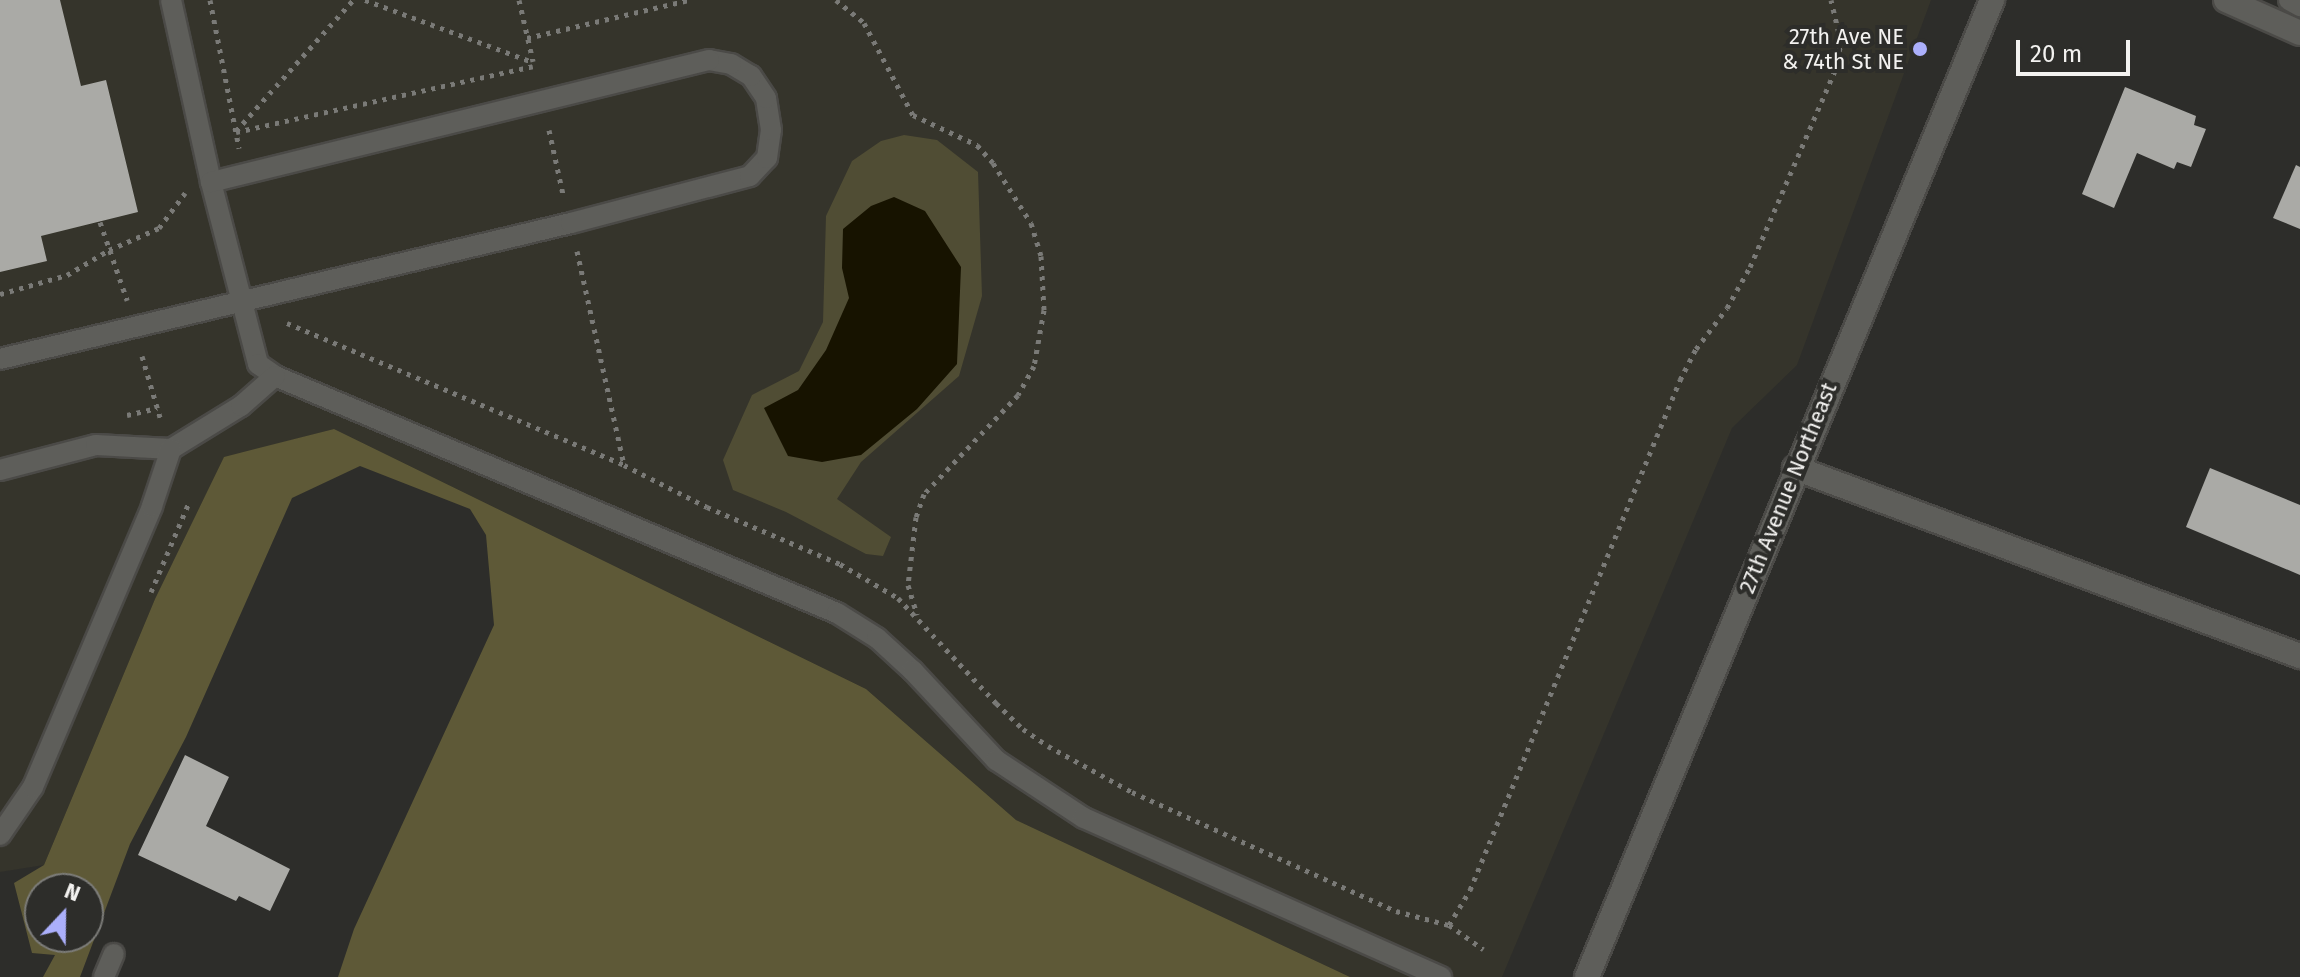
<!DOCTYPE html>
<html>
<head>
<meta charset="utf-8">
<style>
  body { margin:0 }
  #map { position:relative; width:2300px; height:977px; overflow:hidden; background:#2d2d2a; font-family:"Fira Sans",sans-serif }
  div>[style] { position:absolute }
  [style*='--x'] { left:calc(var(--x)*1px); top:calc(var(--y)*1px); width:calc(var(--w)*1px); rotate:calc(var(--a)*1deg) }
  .built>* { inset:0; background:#35342b }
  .green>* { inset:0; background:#504d34 }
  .forest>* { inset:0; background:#5e5937 }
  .water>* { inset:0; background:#171300 }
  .building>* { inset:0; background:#aaaaa6 }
  .path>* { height:5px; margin-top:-2.5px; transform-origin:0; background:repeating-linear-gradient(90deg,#7a7a77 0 4px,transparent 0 10px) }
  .roads { filter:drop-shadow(2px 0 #4b4a47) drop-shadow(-2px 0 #4b4a47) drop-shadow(0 2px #4b4a47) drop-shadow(0 -2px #4b4a47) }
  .lane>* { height:20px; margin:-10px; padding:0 10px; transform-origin:10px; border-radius:10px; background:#5e5e5a }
  .street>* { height:24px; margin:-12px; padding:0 12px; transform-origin:12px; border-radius:12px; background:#5e5e5a }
  .secondary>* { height:24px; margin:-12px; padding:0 12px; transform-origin:12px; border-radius:12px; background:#5e5e5a }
  .dots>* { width:22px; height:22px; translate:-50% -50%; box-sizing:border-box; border:4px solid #2d2d2a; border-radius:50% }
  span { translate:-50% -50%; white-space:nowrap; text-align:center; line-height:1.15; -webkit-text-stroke:8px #2d2d2a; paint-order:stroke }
  .poi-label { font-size:22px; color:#f3f2f0 }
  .right { translate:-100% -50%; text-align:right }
  .street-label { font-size:22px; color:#f3f2f0 }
  .north { position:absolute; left:24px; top:873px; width:80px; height:80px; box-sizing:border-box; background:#2d2d2a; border:2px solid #7c7c79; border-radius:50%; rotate:22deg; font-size:22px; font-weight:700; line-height:32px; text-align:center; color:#f3f2f0 }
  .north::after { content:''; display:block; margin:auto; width:28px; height:36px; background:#abaffb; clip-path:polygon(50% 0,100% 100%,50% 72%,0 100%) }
  .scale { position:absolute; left:2016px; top:40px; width:114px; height:36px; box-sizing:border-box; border:4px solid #f3f2f0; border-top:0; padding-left:10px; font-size:24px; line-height:28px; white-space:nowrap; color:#f3f2f0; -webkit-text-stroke:6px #2d2d2a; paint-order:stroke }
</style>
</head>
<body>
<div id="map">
  <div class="built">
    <i style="clip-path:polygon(0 0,1931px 0,1797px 365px,1732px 428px,1502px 977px,1350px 977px,1016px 820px,866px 689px,334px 429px,224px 458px,155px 599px,44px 865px,0 872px)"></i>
  </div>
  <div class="green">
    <i style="clip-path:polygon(904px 135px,937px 140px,978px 172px,982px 296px,959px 376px,861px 462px,837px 499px,891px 537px,883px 556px,866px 554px,786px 512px,733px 490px,723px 460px,752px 395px,799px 371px,823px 322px,826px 216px,852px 161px,881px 141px)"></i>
  </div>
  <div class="forest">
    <i style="clip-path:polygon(evenodd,334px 429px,866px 689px,1016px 820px,1350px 977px,338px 977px,354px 929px,494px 625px,486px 535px,470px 509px,360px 466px,292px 498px,186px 737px,130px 844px,80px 977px,43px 977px,55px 955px,32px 953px,14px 883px,44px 865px,155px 599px,224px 457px,334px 429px,40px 889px,88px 889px,88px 937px,40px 937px,40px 889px)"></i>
  </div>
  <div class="water">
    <i style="clip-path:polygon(894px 197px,925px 211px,961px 267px,957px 364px,917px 409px,861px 455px,822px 462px,788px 456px,764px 408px,798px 390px,826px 350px,849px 298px,842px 268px,843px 229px,871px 206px)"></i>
  </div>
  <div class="building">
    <i style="clip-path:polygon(0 0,60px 0,81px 86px,106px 80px,138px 212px,41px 236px,47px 261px,0 272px)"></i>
    <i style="clip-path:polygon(2125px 87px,2196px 116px,2194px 125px,2206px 129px,2191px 167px,2177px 162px,2174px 169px,2137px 153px,2114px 208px,2082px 194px)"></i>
    <i style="clip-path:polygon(2296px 165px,2300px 167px,2300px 229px,2273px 218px)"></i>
    <i style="clip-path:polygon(2210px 468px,2300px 505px,2300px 575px,2186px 527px)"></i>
    <i style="clip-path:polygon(185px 755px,229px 777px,206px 826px,290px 869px,270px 911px,239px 896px,236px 901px,138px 855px)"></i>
  </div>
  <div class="path">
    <i style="--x:210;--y:0;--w:151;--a:78.9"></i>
    <i style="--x:365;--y:0;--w:179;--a:20.3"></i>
    <i style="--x:519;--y:0;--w:63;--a:77.1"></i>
    <i style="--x:836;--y:0;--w:36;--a:39"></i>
    <i style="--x:864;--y:23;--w:104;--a:62"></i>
    <i style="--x:913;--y:115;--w:71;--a:25.1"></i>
    <i style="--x:977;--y:145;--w:24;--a:48"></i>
    <i style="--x:993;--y:163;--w:71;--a:57.7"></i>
    <i style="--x:1031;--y:223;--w:34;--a:73"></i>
    <i style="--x:1041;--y:256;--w:54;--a:86.8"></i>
    <i style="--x:1044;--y:310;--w:57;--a:100.1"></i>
    <i style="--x:1034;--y:366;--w:33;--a:119"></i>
    <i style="--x:1018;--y:395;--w:137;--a:133.5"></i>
    <i style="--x:924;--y:494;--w:24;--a:109"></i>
    <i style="--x:916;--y:517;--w:68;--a:96.7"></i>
    <i style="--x:908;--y:585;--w:31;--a:73"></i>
    <i style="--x:527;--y:38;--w:166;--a:-13.2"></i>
    <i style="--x:549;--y:130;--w:66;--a:77.7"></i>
    <i style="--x:236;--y:131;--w:176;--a:-48.2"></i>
    <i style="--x:236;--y:132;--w:304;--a:-12.5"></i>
    <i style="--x:100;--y:222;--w:83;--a:70.9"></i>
    <i style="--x:577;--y:251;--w:218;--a:77.6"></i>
    <i style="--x:0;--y:294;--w:70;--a:-15.8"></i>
    <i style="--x:67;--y:275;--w:49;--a:-30.8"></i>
    <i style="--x:109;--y:250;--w:55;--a:-23.7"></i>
    <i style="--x:159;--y:228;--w:44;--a:-53.4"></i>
    <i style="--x:287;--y:323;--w:366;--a:22.8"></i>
    <i style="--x:624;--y:465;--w:93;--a:26.8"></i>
    <i style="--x:707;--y:507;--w:145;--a:23.2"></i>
    <i style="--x:840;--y:564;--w:67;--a:30.4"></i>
    <i style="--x:898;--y:598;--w:144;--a:47"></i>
    <i style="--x:996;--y:703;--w:37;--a:44"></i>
    <i style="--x:1023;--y:729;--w:30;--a:34"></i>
    <i style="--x:1048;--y:746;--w:96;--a:28.7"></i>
    <i style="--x:1132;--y:792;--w:290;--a:24.3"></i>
    <i style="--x:1396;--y:911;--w:55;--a:14.8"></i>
    <i style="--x:1449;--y:925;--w:42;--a:35.2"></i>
    <i style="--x:142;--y:356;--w:64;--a:73.6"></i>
    <i style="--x:127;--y:415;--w:31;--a:-13"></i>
    <i style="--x:151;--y:592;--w:95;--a:-67"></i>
    <i style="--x:1449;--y:925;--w:41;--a:-59"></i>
    <i style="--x:1470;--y:890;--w:552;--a:-67.62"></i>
    <i style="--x:1680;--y:380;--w:35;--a:-63"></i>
    <i style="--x:1696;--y:349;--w:51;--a:-52.9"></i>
    <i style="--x:1727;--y:308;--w:47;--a:-60.7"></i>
    <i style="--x:1750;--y:267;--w:214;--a:-66.6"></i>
    <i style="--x:1835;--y:71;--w:30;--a:-78"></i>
    <i style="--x:1841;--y:42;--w:43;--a:-103.4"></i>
  </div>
  <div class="roads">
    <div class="lane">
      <i style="--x:171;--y:0;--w:186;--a:77.6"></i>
      <i style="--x:211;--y:182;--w:188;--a:75.5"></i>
      <i style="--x:258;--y:364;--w:21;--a:35"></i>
      <i style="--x:275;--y:376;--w:610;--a:22.87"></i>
      <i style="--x:837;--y:613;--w:47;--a:32"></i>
      <i style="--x:877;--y:638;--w:49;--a:42.5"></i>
      <i style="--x:913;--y:671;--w:122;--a:47"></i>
      <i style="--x:996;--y:760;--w:105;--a:33.4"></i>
      <i style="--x:1084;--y:818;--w:391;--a:24"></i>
      <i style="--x:2289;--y:0;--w:13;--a:29"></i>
      <i style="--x:0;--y:359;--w:587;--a:-13.4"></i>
      <i style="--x:571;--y:223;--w:185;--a:-14.7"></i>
      <i style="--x:750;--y:176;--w:25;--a:-47"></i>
      <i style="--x:767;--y:158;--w:28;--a:-82"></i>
      <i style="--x:771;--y:130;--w:32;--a:-99"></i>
      <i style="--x:766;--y:98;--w:27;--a:-124"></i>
      <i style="--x:751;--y:76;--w:23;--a:-149"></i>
      <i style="--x:731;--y:64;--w:22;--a:-170"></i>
      <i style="--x:709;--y:60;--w:513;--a:166.23"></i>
      <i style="--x:0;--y:470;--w:99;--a:-14.6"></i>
      <i style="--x:96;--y:445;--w:75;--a:3.1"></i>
      <i style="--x:171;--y:449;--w:82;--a:-31.6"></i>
      <i style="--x:241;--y:406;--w:45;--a:-41.4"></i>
      <i style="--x:0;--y:835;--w:58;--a:-55.5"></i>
      <i style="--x:33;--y:787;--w:305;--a:-67"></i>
      <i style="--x:152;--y:506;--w:60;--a:-71.6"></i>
      <i style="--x:104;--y:977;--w:25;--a:-67"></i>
    </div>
    <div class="street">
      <i style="--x:2226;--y:0;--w:81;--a:24"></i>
      <i style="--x:1795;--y:468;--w:539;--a:20.42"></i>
    </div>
    <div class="secondary">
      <i style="--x:1587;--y:977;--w:1058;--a:-67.48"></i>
    </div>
  </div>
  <div class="dots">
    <i style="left:1920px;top:49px;background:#abaffb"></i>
  </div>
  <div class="poi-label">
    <span class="right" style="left:1904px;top:49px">27th Ave NE<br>&amp; 74th St NE</span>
  </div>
  <div class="street-label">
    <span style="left:1788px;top:488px;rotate:-68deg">27th Avenue Northeast</span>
  </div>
  <div class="north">N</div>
  <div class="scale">20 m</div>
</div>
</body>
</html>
